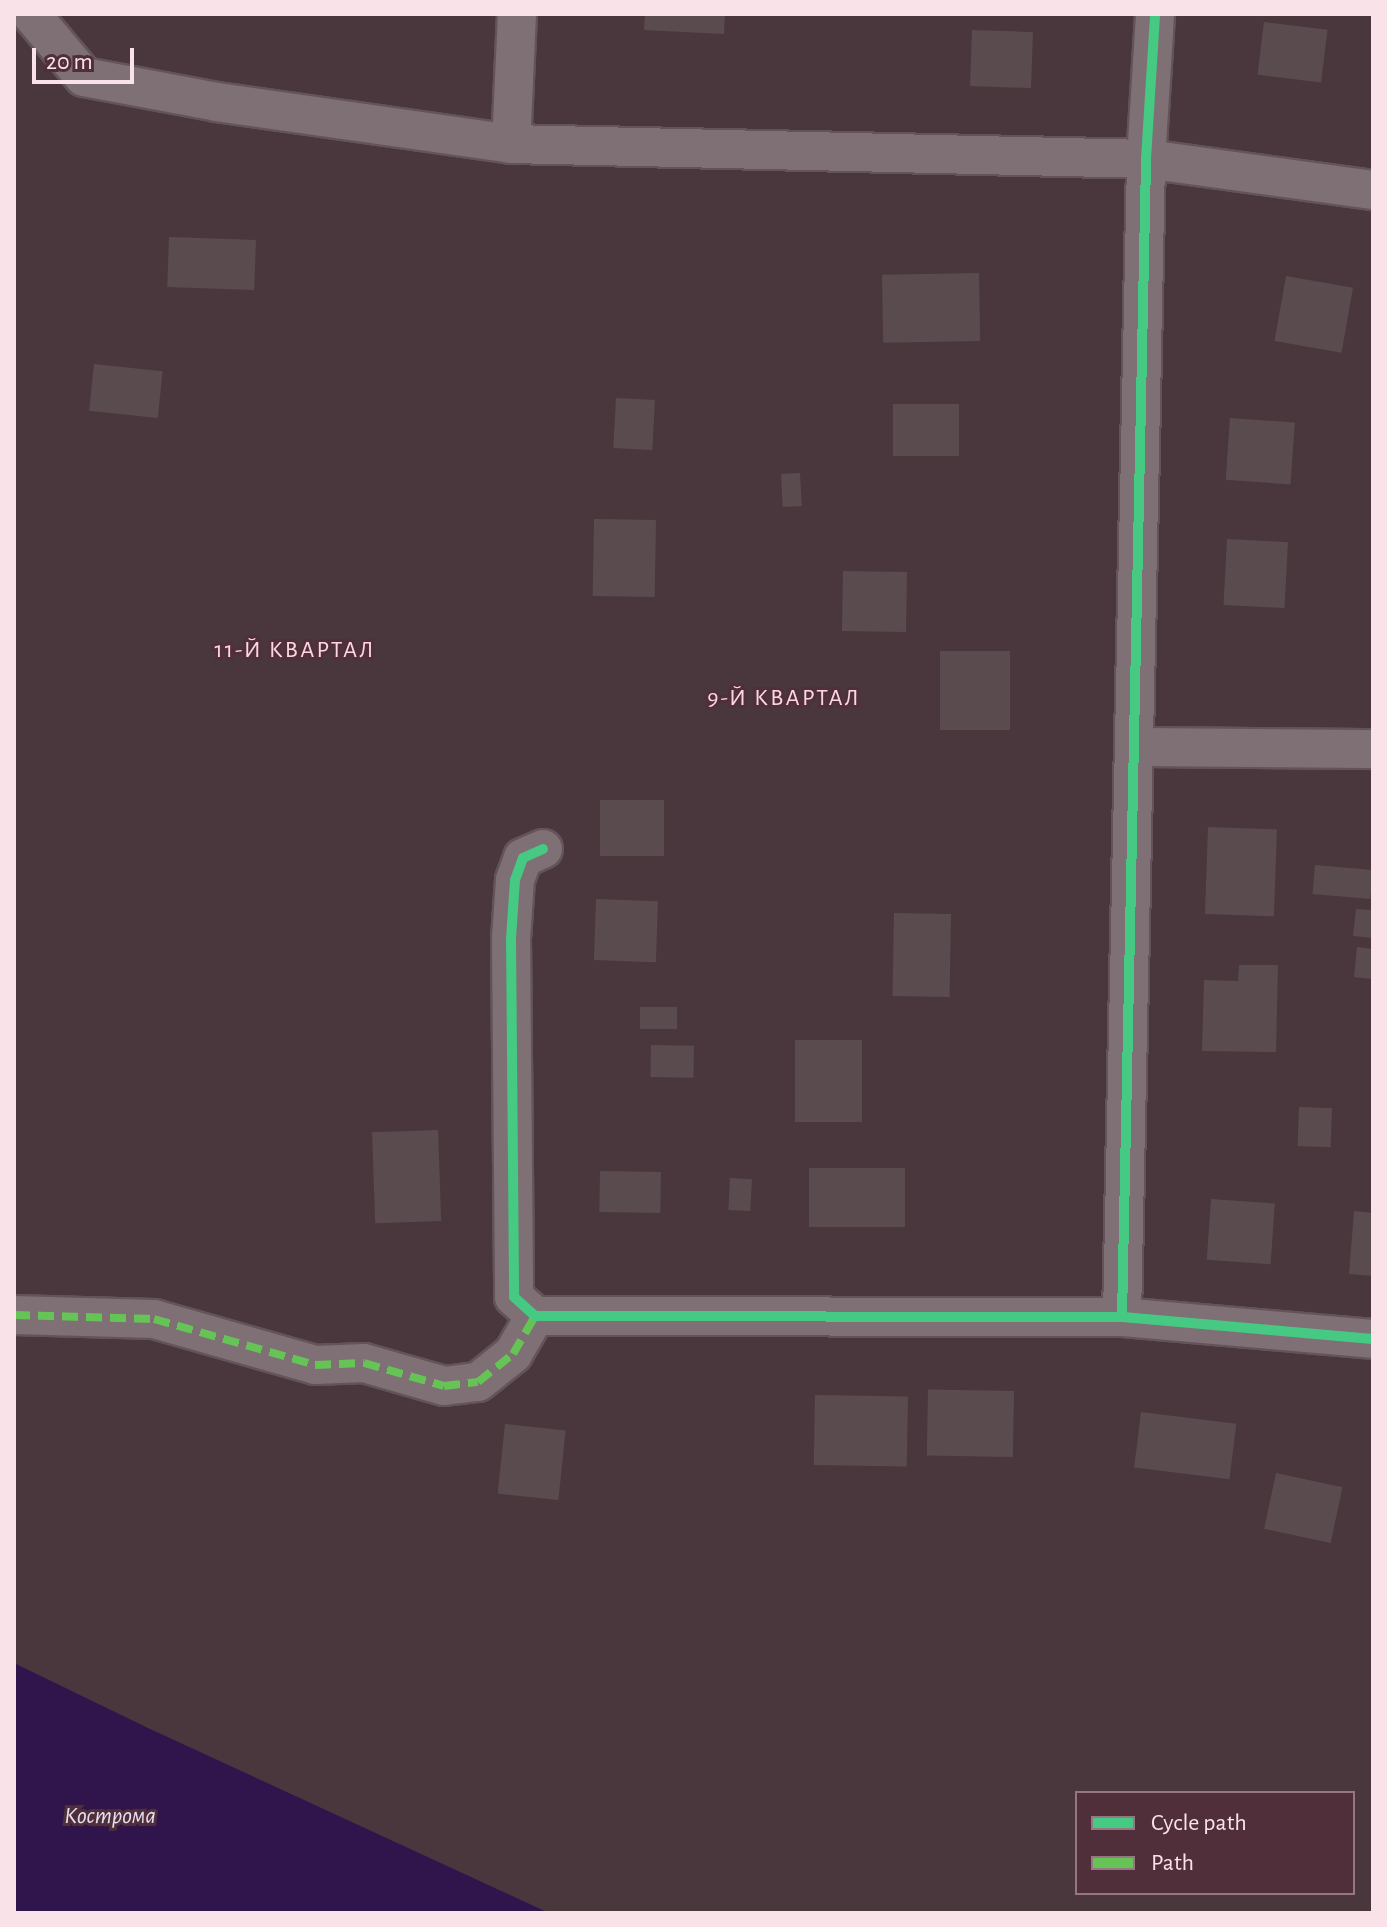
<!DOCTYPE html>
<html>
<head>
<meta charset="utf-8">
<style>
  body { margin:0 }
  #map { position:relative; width:1387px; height:1927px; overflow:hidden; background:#49373d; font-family:"Alegreya Sans",sans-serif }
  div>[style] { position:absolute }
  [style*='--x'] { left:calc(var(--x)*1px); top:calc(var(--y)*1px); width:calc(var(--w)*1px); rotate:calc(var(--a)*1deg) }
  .water>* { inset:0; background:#30154c }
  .building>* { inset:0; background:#5a4c4e; transform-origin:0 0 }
  .roads { filter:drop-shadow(2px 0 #635459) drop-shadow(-2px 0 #635459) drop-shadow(0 2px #635459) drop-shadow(0 -2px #635459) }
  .street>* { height:38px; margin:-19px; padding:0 19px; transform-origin:19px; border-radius:19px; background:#7e7074 }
  .quiet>* { height:8px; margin-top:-4px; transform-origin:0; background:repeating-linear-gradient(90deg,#66c356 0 16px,transparent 0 24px) }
  .cycleway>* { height:10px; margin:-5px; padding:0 5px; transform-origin:5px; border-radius:5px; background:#46c982 }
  span { translate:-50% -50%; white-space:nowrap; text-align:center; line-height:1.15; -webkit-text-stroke:6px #512f3a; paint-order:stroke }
  .neighbourhood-label { font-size:24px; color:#fbd8e1; letter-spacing:2px }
  .water-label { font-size:24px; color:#e5dff3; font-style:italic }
  .frame { position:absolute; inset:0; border:16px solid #f9e3e9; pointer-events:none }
  .legend { position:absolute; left:1075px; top:1791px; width:280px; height:104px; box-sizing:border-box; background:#512f3a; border:2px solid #947780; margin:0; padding:10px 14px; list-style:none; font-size:24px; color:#f9e3e9 }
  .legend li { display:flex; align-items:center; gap:16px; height:40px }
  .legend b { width:40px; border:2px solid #947780 }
  .scale { position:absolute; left:32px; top:48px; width:102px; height:36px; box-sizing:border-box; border:4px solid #f9e3e9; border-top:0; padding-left:10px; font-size:24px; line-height:28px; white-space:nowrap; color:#f9e3e9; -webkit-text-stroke:6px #512f3a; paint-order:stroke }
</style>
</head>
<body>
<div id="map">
  <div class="water">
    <i style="clip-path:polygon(14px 1663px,148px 1728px,549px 1913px,14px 1913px)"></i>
  </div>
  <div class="building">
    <i style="clip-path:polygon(645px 14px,725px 14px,724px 34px,644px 30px)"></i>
    <i style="left:1264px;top:22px;width:64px;height:53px;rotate:7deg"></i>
    <i style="left:972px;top:30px;width:61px;height:56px;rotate:2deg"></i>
    <i style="left:169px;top:237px;width:87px;height:50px;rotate:2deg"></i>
    <i style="left:979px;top:273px;width:68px;height:97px;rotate:89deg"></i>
    <i style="left:1286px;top:276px;width:68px;height:66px;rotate:10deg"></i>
    <i style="left:94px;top:364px;width:69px;height:47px;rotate:6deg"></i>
    <i style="left:616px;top:398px;width:39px;height:50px;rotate:3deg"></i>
    <i style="left:893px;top:404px;width:66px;height:52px"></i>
    <i style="left:1230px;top:418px;width:65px;height:62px;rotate:4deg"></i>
    <i style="left:800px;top:473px;width:33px;height:19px;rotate:87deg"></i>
    <i style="left:594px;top:519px;width:62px;height:77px;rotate:1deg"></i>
    <i style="left:1227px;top:539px;width:61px;height:66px;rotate:3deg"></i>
    <i style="left:843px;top:571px;width:64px;height:60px;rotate:1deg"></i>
    <i style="left:940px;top:651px;width:70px;height:79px"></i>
    <i style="left:600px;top:800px;width:64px;height:56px"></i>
    <i style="left:1208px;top:827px;width:69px;height:87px;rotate:2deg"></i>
    <i style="left:1315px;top:865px;width:58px;height:29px;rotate:5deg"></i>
    <i style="left:596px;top:899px;width:62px;height:61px;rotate:2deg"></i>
    <i style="clip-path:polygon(1356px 909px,1373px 910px,1373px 938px,1353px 936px)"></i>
    <i style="left:894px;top:913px;width:57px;height:83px;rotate:1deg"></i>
    <i style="clip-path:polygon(1357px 947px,1373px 949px,1373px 979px,1354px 977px)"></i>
    <i style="clip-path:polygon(1239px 965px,1278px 965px,1276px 1052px,1202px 1051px,1204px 980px,1238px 981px)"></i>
    <i style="left:640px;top:1007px;width:37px;height:22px"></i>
    <i style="left:795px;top:1040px;width:67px;height:82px"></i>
    <i style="left:651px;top:1045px;width:43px;height:32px;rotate:1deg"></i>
    <i style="left:1299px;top:1107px;width:33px;height:39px;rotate:2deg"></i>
    <i style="left:438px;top:1130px;width:91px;height:66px;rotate:88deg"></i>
    <i style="left:905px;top:1168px;width:59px;height:96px;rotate:90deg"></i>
    <i style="left:600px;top:1171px;width:61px;height:41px;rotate:1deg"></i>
    <i style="left:730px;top:1178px;width:22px;height:32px;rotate:3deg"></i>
    <i style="left:1211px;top:1199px;width:64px;height:61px;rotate:4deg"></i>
    <i style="clip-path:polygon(1354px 1211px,1373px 1213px,1373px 1276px,1349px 1274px)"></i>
    <i style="left:1014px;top:1391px;width:66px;height:86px;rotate:91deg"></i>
    <i style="left:815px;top:1395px;width:93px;height:70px;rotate:1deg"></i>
    <i style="left:1141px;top:1412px;width:96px;height:56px;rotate:7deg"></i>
    <i style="left:505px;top:1424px;width:61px;height:70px;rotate:6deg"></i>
    <i style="left:1276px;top:1473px;width:68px;height:57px;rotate:12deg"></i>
  </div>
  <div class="roads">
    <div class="street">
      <i style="--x:31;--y:14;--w:82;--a:49.9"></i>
      <i style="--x:84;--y:77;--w:135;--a:10.6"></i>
      <i style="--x:217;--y:102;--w:297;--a:8.1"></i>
      <i style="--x:517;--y:14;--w:130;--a:92.6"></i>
      <i style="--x:511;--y:144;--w:635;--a:1.35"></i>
      <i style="--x:1146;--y:159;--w:229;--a:7.8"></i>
      <i style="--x:1134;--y:747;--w:239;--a:0.5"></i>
      <i style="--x:543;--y:849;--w:22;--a:156"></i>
      <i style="--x:523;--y:858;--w:23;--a:110"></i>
      <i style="--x:515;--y:880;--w:58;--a:93.9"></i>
      <i style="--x:511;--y:938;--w:359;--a:89.5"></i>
      <i style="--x:514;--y:1297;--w:28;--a:42"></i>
      <i style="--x:535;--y:1316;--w:587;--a:0.1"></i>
      <i style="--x:1122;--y:1317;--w:252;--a:5"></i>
      <i style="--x:14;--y:1315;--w:140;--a:1.6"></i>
      <i style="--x:154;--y:1319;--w:167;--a:15.9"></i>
      <i style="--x:315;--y:1365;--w:49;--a:-2.3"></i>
      <i style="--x:364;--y:1363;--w:83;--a:16"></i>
      <i style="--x:444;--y:1386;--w:34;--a:-7"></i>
      <i style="--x:478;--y:1382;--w:45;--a:-38.7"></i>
      <i style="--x:513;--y:1354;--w:44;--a:-59.9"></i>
      <i style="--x:1122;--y:1317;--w:1158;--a:-88.81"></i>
      <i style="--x:1146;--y:159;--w:145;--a:-86.4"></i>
    </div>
  </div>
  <div class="quiet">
    <i style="--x:14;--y:1315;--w:140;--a:1.6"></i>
    <i style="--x:154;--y:1319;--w:167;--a:15.9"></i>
    <i style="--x:315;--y:1365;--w:49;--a:-2.3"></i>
    <i style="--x:364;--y:1363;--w:83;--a:16"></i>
    <i style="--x:444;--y:1386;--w:34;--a:-7"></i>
    <i style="--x:478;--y:1382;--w:45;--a:-38.7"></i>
    <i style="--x:513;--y:1354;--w:44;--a:-59.9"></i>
  </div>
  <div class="cycleway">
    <i style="--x:543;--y:849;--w:22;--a:156"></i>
    <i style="--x:523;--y:858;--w:23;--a:110"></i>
    <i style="--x:515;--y:880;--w:58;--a:93.9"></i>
    <i style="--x:511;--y:938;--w:359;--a:89.5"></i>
    <i style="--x:514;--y:1297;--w:28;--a:42"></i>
    <i style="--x:535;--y:1316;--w:587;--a:0.1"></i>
    <i style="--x:1122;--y:1317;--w:252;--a:5"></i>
    <i style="--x:1122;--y:1317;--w:1158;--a:-88.81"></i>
    <i style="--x:1146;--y:159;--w:145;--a:-86.4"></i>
  </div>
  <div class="neighbourhood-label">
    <span style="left:295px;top:651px">11-Й КВАРТАЛ</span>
    <span style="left:784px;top:699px">9-Й КВАРТАЛ</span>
  </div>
  <div class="water-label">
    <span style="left:110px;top:1817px">Кострома</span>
  </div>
  <div class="frame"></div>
  <ul class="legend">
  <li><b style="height:10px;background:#46c982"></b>Cycle path</li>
  <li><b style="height:10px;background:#66c356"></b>Path</li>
  </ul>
  <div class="scale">20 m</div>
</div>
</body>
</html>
